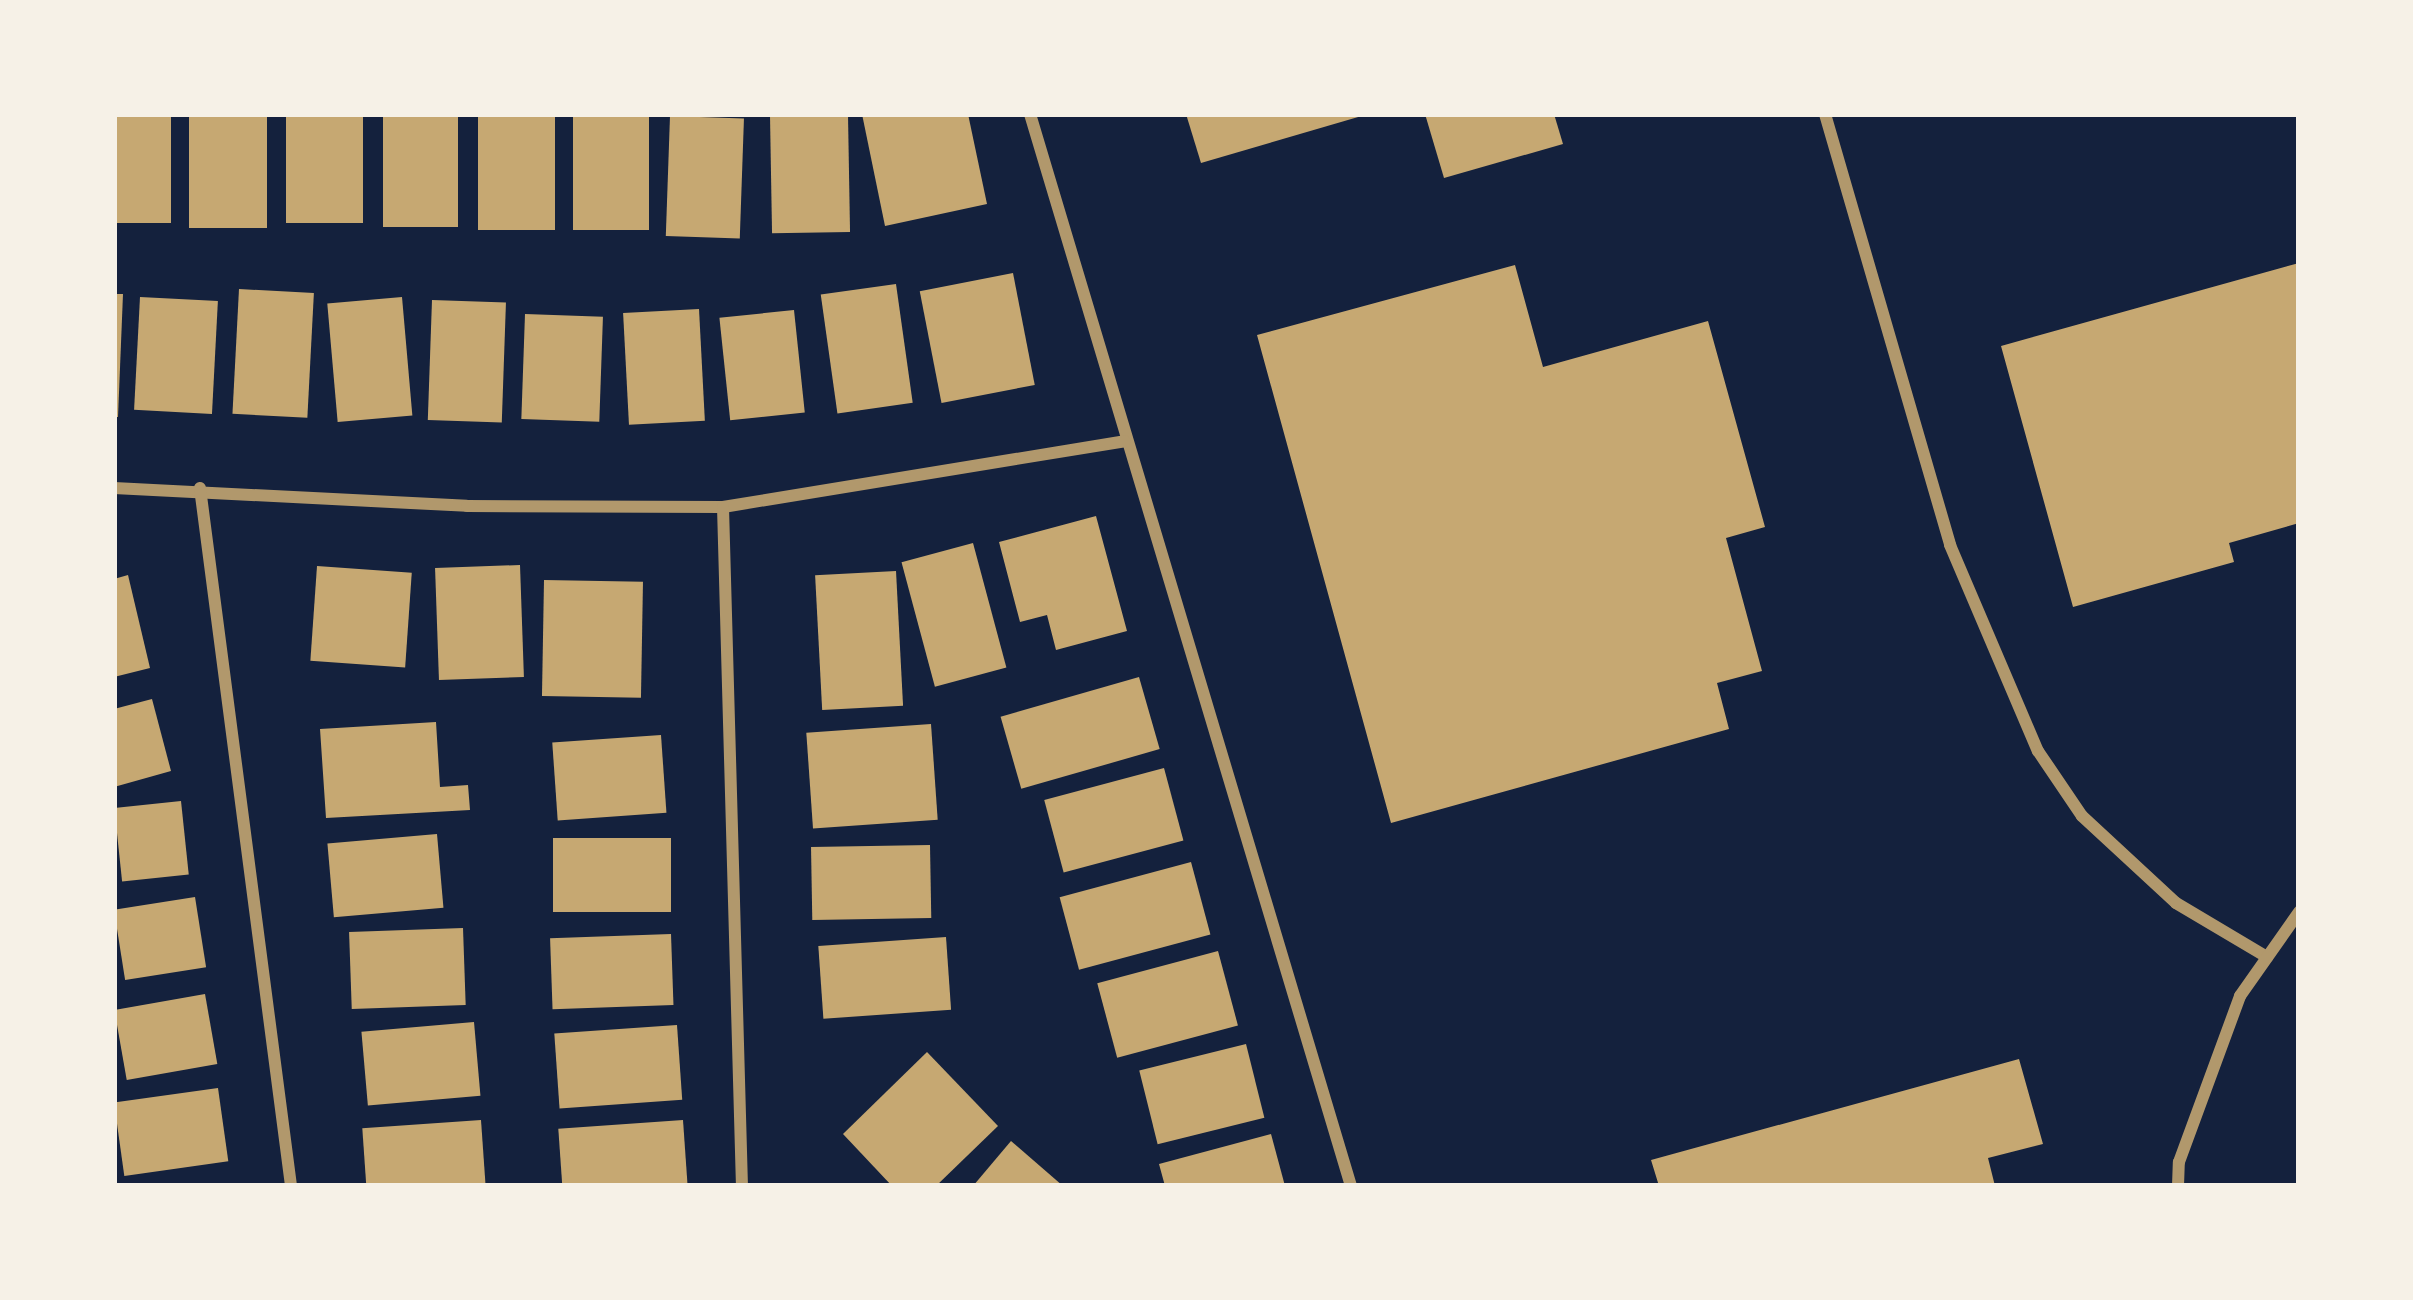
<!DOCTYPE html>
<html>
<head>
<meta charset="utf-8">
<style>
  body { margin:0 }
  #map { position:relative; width:2413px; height:1300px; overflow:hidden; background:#14213d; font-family:"Archivo Narrow",sans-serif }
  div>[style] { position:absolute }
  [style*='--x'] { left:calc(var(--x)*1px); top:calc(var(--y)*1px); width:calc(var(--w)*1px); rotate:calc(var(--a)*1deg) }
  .building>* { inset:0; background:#c6a872; transform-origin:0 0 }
  .minor>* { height:12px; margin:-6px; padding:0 6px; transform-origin:6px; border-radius:6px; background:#b1986c }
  span { translate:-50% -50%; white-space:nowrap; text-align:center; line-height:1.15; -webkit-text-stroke:9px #f6f1e7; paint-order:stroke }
  .frame { position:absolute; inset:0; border:117px solid #f6f1e7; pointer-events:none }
</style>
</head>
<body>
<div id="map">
  <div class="building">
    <i style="left:114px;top:114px;width:57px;height:109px"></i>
    <i style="left:189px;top:114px;width:78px;height:114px"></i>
    <i style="left:286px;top:114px;width:77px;height:109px"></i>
    <i style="left:383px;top:114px;width:75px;height:113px"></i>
    <i style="left:478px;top:114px;width:77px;height:116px"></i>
    <i style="left:573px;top:114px;width:76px;height:116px"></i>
    <i style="clip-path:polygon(862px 114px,968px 114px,987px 204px,885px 226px)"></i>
    <i style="clip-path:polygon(1186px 114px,1365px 114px,1365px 115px,1201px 163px)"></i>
    <i style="clip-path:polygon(1425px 114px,1554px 114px,1563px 144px,1444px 178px)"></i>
    <i style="left:848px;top:115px;width:117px;height:78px;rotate:89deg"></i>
    <i style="left:670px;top:116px;width:74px;height:120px;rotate:2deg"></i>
    <i style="clip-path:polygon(2299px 263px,2299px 523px,2229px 543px,2234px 562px,2073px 607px,2001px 346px)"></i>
    <i style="clip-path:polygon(1515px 265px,1543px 367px,1708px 321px,1765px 527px,1726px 538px,1762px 671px,1717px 683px,1729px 729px,1391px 823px,1257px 335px)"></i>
    <i style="left:1013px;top:273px;width:114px;height:95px;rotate:79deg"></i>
    <i style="left:896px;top:284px;width:120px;height:76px;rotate:82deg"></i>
    <i style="left:239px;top:289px;width:75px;height:125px;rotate:3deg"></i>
    <i style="clip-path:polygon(114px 294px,123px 294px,118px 417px,114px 417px)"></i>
    <i style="left:140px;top:297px;width:78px;height:113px;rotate:3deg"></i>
    <i style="left:402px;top:297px;width:119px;height:75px;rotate:85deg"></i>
    <i style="left:432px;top:300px;width:74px;height:120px;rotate:2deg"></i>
    <i style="left:699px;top:309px;width:112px;height:76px;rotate:87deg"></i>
    <i style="left:794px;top:310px;width:103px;height:75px;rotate:84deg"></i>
    <i style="left:525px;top:314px;width:78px;height:105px;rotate:2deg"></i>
    <i style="clip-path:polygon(1096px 516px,1127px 631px,1056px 650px,1047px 615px,1020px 622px,999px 542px)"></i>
    <i style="left:973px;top:543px;width:129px;height:74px;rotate:75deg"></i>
    <i style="left:520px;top:565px;width:112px;height:85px;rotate:88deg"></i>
    <i style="left:317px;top:566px;width:95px;height:95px;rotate:4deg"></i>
    <i style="left:896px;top:571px;width:135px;height:81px;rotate:87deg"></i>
    <i style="clip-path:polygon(128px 575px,150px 668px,114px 677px,114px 579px)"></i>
    <i style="left:544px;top:580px;width:99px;height:116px;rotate:1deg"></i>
    <i style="left:1139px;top:677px;width:75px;height:144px;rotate:74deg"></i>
    <i style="clip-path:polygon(152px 699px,171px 771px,114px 787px,114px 709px)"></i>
    <i style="clip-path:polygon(436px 722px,440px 787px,468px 785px,470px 810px,326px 818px,320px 729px)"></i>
    <i style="left:931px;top:724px;width:96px;height:125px;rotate:86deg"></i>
    <i style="left:661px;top:735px;width:78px;height:109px;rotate:86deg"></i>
    <i style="left:1164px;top:768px;width:75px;height:124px;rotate:75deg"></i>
    <i style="left:181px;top:801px;width:74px;height:67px;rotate:84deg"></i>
    <i style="left:437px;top:834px;width:74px;height:110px;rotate:85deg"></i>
    <i style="left:553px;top:838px;width:118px;height:74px"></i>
    <i style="left:930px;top:845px;width:73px;height:119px;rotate:89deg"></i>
    <i style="left:1191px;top:862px;width:75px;height:136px;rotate:75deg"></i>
    <i style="left:195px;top:897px;width:71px;height:82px;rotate:81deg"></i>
    <i style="left:463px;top:928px;width:77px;height:114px;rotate:88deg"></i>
    <i style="left:671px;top:934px;width:71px;height:121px;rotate:88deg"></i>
    <i style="left:946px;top:937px;width:73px;height:128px;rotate:86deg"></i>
    <i style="left:1218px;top:951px;width:77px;height:125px;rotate:75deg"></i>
    <i style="left:205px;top:994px;width:71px;height:92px;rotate:80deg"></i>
    <i style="left:474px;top:1022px;width:74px;height:113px;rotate:85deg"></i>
    <i style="left:677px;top:1025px;width:75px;height:123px;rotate:86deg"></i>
    <i style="left:1246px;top:1044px;width:76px;height:110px;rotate:76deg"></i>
    <i style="clip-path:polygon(927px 1052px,998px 1126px,936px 1186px,892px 1186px,843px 1134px)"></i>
    <i style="clip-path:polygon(2019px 1059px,2043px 1144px,1988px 1158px,1995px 1186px,1659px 1186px,1651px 1160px)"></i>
    <i style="left:218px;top:1088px;width:74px;height:105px;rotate:82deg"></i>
    <i style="left:481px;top:1120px;width:66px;height:119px;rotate:86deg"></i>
    <i style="left:683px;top:1120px;width:66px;height:125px;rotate:86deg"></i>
    <i style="clip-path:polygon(1271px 1134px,1285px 1186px,1165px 1186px,1159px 1164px)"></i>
    <i style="clip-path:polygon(1011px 1141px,1063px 1186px,973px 1186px)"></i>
  </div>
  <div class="minor">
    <i style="--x:1030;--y:114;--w:1119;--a:73.33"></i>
    <i style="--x:1825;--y:114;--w:449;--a:73.8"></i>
    <i style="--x:1950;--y:545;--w:224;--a:66.9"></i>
    <i style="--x:2038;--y:751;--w:78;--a:55.9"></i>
    <i style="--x:2082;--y:816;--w:128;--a:42.8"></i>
    <i style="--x:2176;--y:903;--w:106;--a:30.7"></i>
    <i style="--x:114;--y:488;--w:353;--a:2.9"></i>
    <i style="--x:467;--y:506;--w:256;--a:0.2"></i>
    <i style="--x:723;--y:507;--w:407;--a:-9.3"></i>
    <i style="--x:200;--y:488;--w:704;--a:82.57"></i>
    <i style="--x:723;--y:507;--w:679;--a:88.4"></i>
    <i style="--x:2178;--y:1186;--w:24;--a:-88"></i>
    <i style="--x:2179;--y:1162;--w:177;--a:-69.8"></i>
    <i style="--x:2240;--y:996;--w:103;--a:-54.9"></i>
  </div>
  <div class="frame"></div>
</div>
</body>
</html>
